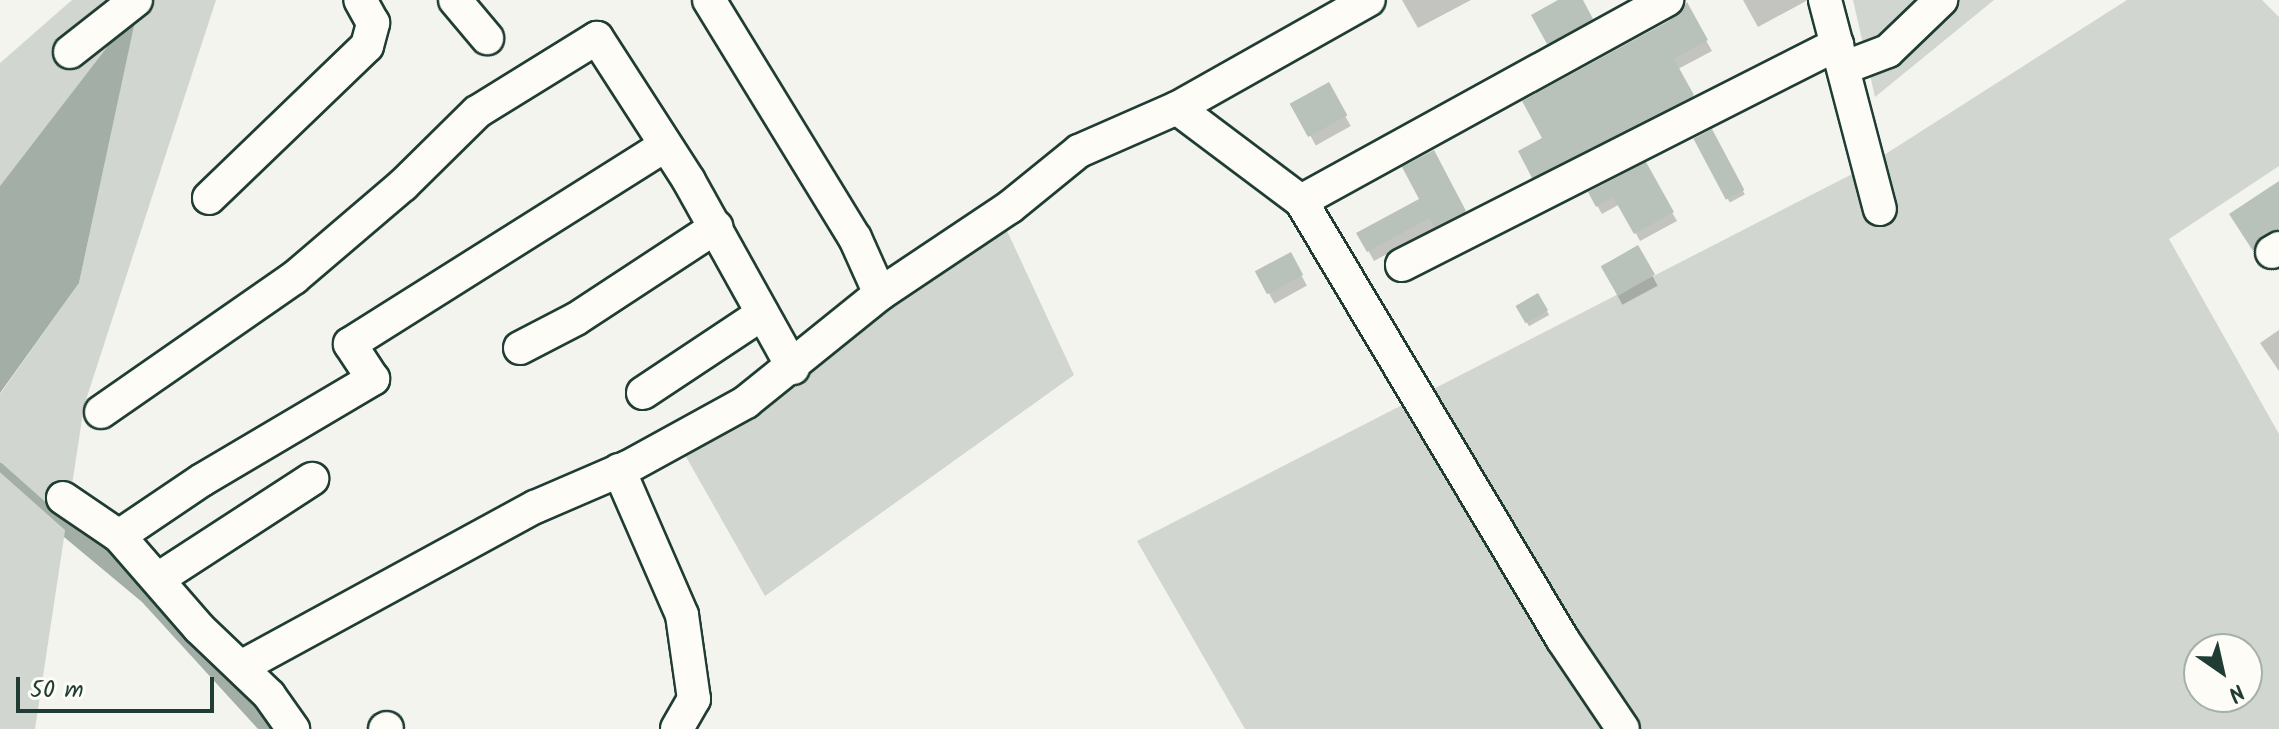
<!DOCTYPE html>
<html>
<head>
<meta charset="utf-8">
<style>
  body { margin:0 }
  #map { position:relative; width:2279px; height:729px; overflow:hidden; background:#f4f4ef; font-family:Kalam,sans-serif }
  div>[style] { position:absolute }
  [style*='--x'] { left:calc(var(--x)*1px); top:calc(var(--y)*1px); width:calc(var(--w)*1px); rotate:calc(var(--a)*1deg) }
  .green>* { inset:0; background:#d1d6d1 }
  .water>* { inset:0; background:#a3aea7 }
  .shadow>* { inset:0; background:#0003; transform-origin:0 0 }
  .stream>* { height:8px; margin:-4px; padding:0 4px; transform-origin:4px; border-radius:4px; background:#a3aea7 }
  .building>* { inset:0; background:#b9c1bb; transform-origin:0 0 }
  .roads { filter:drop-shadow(2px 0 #1f3d34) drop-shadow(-2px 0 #1f3d34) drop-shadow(0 2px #1f3d34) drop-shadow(0 -2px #1f3d34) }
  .minor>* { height:32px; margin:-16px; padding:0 16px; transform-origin:16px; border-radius:16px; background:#fdfcf7 }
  span { translate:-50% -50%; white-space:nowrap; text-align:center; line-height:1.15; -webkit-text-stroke:6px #fdfcf7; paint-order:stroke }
  .north { position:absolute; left:2183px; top:633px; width:80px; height:80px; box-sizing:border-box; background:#fdfcf7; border:2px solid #a4b0a9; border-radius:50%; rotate:146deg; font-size:22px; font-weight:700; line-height:32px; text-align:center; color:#1f3d34 }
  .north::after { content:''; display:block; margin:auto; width:28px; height:36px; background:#1f3d34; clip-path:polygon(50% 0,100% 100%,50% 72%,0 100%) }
  .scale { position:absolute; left:16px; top:677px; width:198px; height:36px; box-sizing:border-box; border:4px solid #1f3d34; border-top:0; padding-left:10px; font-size:24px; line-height:28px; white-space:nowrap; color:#1f3d34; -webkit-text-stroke:6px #fdfcf7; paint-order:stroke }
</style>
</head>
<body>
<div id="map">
  <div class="green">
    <i style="clip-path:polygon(72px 0,216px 0,84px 406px,35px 729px,0 729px,0 394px,79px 283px,137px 9px,0 186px,0 63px)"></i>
    <i style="clip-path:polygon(1853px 0,1994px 0,1875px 97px)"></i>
    <i style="clip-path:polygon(evenodd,2127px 0,2262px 0,2279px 17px,2279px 166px,2169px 239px,2279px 434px,2279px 729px,1245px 729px,1137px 541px,1862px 169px,2127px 0,2199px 649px,2247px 649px,2247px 697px,2199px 697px,2199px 649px)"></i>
    <i style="clip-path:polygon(1002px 220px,1074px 375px,765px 596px,685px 455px)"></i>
  </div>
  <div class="water">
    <i style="clip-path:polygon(138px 7px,79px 283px,0 393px,0 186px)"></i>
    <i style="clip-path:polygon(67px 515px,129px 566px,279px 729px,258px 729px,142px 602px,64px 537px)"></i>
  </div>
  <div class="shadow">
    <i style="clip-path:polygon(1402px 0,1471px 0,1418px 28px)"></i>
    <i style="clip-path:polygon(1563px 0,1581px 0,1597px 30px,1555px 53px,1534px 16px)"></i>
    <i style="clip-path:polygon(1743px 0,1808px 0,1758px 27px)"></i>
    <i style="clip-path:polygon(1686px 5px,1712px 51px,1678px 69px,1698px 106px,1540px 187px,1521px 152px,1544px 139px)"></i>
    <i style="left:1328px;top:85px;width:47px;height:40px;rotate:61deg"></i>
    <i style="left:1711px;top:131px;width:72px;height:17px;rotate:62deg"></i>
    <i style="clip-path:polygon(1439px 162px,1470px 222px,1442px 236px,1437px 227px,1374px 261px,1359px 234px,1422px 199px)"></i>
    <i style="clip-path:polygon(1645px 165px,1677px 221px,1640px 241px,1620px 204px,1602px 214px,1590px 193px)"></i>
    <i style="clip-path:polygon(2279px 185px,2279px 241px,2260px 259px,2238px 225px)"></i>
    <i style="left:1637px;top:247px;width:44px;height:40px;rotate:62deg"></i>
    <i style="left:1290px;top:255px;width:35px;height:37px;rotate:61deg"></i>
    <i style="left:1538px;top:295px;width:23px;height:23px;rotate:61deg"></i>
    <i style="clip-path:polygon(2279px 330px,2279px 371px,2260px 343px)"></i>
  </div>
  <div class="stream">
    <i style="--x:0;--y:467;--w:95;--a:41.6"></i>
  </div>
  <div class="building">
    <i style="clip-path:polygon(1558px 0,1583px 0,1593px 19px,1547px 44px,1531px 15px)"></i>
    <i style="clip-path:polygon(1687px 2px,1708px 40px,1674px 59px,1694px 95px,1532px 178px,1518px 151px,1542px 138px,1522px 101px,1676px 17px)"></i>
    <i style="left:1329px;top:82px;width:38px;height:45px;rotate:61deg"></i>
    <i style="left:1712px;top:129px;width:69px;height:21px;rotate:62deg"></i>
    <i style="clip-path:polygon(1434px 150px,1466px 211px,1434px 227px,1429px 218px,1367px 252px,1356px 233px,1419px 199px,1402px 167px)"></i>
    <i style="clip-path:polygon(1646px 162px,1674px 212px,1634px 234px,1613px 197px,1596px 207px,1588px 192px)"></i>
    <i style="clip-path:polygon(2279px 181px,2279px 229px,2262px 236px,2253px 251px,2229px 214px)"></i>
    <i style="left:1638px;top:245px;width:34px;height:43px;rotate:60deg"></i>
    <i style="left:1291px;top:252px;width:26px;height:41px;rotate:62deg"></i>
    <i style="left:1538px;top:293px;width:20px;height:26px;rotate:60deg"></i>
  </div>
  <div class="roads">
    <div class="minor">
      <i style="--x:455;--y:0;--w:50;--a:49.9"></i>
      <i style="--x:709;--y:0;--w:279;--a:58.5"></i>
      <i style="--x:855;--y:238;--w:61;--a:65.9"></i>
      <i style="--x:1825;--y:0;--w:216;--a:75.3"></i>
      <i style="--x:70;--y:52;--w:84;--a:-38.2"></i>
      <i style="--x:1846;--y:67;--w:45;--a:-20.9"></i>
      <i style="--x:1888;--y:51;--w:74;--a:-43.9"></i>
      <i style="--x:1177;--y:108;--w:155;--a:36.9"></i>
      <i style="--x:1301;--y:201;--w:511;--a:59.17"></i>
      <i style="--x:1563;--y:640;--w:107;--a:56"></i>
      <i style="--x:209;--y:198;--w:219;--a:-43.9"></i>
      <i style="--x:367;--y:46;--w:24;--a:-75"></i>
      <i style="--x:373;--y:23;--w:26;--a:-119"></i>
      <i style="--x:1301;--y:201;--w:418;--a:-28.8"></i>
      <i style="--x:2272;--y:252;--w:8;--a:-30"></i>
      <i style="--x:1402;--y:265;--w:488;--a:-26.9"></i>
      <i style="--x:520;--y:348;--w:63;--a:-27.4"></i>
      <i style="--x:576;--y:319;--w:168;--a:-33.3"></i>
      <i style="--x:643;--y:393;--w:143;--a:-33.6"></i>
      <i style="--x:101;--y:412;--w:235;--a:-34.8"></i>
      <i style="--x:294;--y:278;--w:143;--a:-40.5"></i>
      <i style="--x:403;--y:185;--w:104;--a:-44.6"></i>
      <i style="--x:477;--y:112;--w:141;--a:-31.7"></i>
      <i style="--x:597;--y:38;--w:170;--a:57.2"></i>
      <i style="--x:689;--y:181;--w:214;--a:60.9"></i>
      <i style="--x:619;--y:470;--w:158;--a:66.5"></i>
      <i style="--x:682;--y:615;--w:85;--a:81.9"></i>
      <i style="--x:694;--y:699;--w:34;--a:120"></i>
      <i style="--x:63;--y:498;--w:68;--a:34.2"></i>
      <i style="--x:119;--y:536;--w:122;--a:49"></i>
      <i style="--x:199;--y:628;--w:97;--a:43.7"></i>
      <i style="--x:269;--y:695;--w:42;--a:54.8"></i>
      <i style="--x:119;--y:536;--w:100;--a:-34"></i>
      <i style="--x:202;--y:480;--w:199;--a:-30.6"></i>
      <i style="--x:373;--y:379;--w:42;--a:-123.3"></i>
      <i style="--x:350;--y:344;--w:370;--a:-32.2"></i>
      <i style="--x:158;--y:579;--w:184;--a:-33"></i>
      <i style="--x:241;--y:667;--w:335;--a:-28.6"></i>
      <i style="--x:535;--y:507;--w:101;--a:-23.3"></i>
      <i style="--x:628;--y:467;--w:135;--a:-28.8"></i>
      <i style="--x:746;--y:402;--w:172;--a:-38.9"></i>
      <i style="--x:880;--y:294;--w:156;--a:-33.8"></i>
      <i style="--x:1010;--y:207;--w:89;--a:-39.1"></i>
      <i style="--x:1079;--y:151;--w:107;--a:-23.7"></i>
      <i style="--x:1177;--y:108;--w:220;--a:-29.4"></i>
      <i style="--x:385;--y:729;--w:2;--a:-27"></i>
    </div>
  </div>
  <div class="north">N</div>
  <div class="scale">50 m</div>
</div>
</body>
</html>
